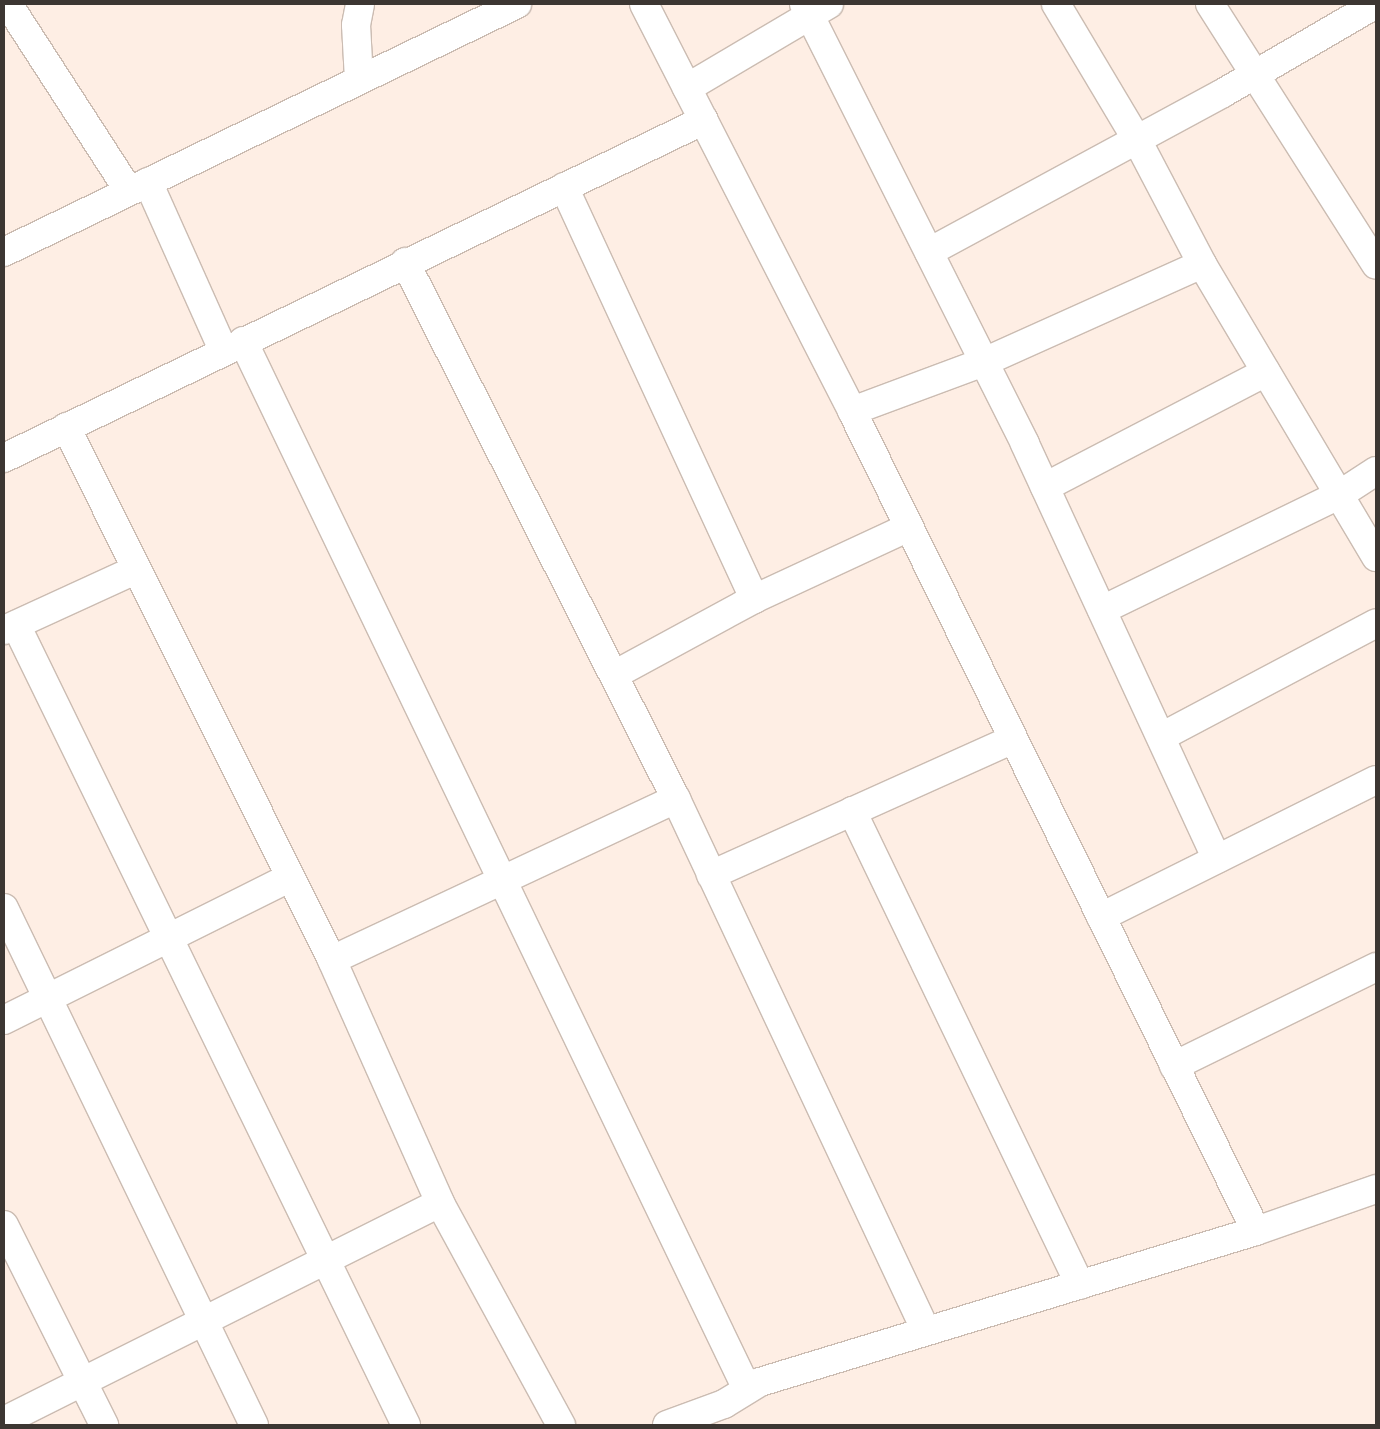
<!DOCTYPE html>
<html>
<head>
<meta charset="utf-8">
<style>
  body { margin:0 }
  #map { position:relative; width:1380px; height:1429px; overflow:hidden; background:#feeee4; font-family:Roboto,sans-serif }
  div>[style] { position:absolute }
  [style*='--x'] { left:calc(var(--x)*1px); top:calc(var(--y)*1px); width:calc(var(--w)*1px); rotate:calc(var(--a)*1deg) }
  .roads { filter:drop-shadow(1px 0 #cbbcb2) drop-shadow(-1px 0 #cbbcb2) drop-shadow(0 1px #cbbcb2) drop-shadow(0 -1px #cbbcb2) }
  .street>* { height:28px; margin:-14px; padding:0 14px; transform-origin:14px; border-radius:14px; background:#fff }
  span { translate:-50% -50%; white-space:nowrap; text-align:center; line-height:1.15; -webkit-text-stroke:5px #fff; paint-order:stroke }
  .frame { position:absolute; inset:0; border:5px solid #3c3632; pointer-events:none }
</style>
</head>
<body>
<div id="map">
  <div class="roads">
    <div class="street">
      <i style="--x:8;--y:4;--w:223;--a:57.1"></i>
      <i style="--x:644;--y:4;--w:457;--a:62.9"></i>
      <i style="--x:852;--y:411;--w:914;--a:63.77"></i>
      <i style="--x:804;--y:4;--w:492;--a:63.3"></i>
      <i style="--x:1025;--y:444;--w:457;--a:65.2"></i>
      <i style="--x:1056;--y:4;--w:158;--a:59.2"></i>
      <i style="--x:1137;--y:140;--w:140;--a:62.3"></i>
      <i style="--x:1202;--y:264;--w:341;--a:59.3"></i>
      <i style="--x:1210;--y:4;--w:309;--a:57.5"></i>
      <i style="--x:359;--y:80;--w:55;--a:-93.1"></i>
      <i style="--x:356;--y:25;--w:21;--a:-79"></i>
      <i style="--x:687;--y:88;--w:165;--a:-30.6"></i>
      <i style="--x:148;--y:182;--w:184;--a:65.9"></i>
      <i style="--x:564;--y:187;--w:454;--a:65.2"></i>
      <i style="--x:4;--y:252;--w:570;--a:-25.8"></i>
      <i style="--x:929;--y:252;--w:334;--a:-28.4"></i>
      <i style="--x:1223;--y:93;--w:177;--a:-30.2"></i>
      <i style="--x:405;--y:262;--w:602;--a:63.22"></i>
      <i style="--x:676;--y:799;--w:588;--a:64.83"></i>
      <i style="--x:243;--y:341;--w:1163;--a:64.32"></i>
      <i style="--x:852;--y:411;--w:141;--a:-20.4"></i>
      <i style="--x:984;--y:362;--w:239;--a:-24.2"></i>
      <i style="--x:66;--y:427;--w:596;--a:63.48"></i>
      <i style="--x:332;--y:960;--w:266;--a:66"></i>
      <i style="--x:440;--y:1203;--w:253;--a:61.4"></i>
      <i style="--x:4;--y:458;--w:777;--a:-25.77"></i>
      <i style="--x:1045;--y:487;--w:249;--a:-27.5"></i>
      <i style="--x:1102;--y:610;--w:263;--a:-25.9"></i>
      <i style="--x:1339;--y:495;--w:44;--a:-33"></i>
      <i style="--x:16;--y:625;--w:890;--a:64.01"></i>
      <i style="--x:4;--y:630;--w:144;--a:-24.6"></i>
      <i style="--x:614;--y:675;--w:159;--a:-28.5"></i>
      <i style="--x:754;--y:599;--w:171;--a:-24.9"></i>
      <i style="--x:1161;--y:737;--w:243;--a:-27.9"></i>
      <i style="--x:852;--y:811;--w:526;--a:64.31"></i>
      <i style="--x:711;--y:875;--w:331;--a:-24.2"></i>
      <i style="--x:4;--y:908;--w:574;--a:64.19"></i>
      <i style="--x:1101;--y:917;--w:307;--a:-26.5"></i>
      <i style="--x:332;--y:960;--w:380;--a:-25.1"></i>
      <i style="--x:4;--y:1020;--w:318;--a:-26.5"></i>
      <i style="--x:1174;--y:1066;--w:225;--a:-26.1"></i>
      <i style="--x:4;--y:1225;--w:224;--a:63.4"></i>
      <i style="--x:4;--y:1421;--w:487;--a:-26.6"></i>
      <i style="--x:667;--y:1425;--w:61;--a:-20.2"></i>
      <i style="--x:724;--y:1404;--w:42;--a:-31.4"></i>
      <i style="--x:760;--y:1382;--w:518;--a:-16.93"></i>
      <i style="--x:1256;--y:1231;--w:127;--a:-19.3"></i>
    </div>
  </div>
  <div class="frame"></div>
</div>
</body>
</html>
